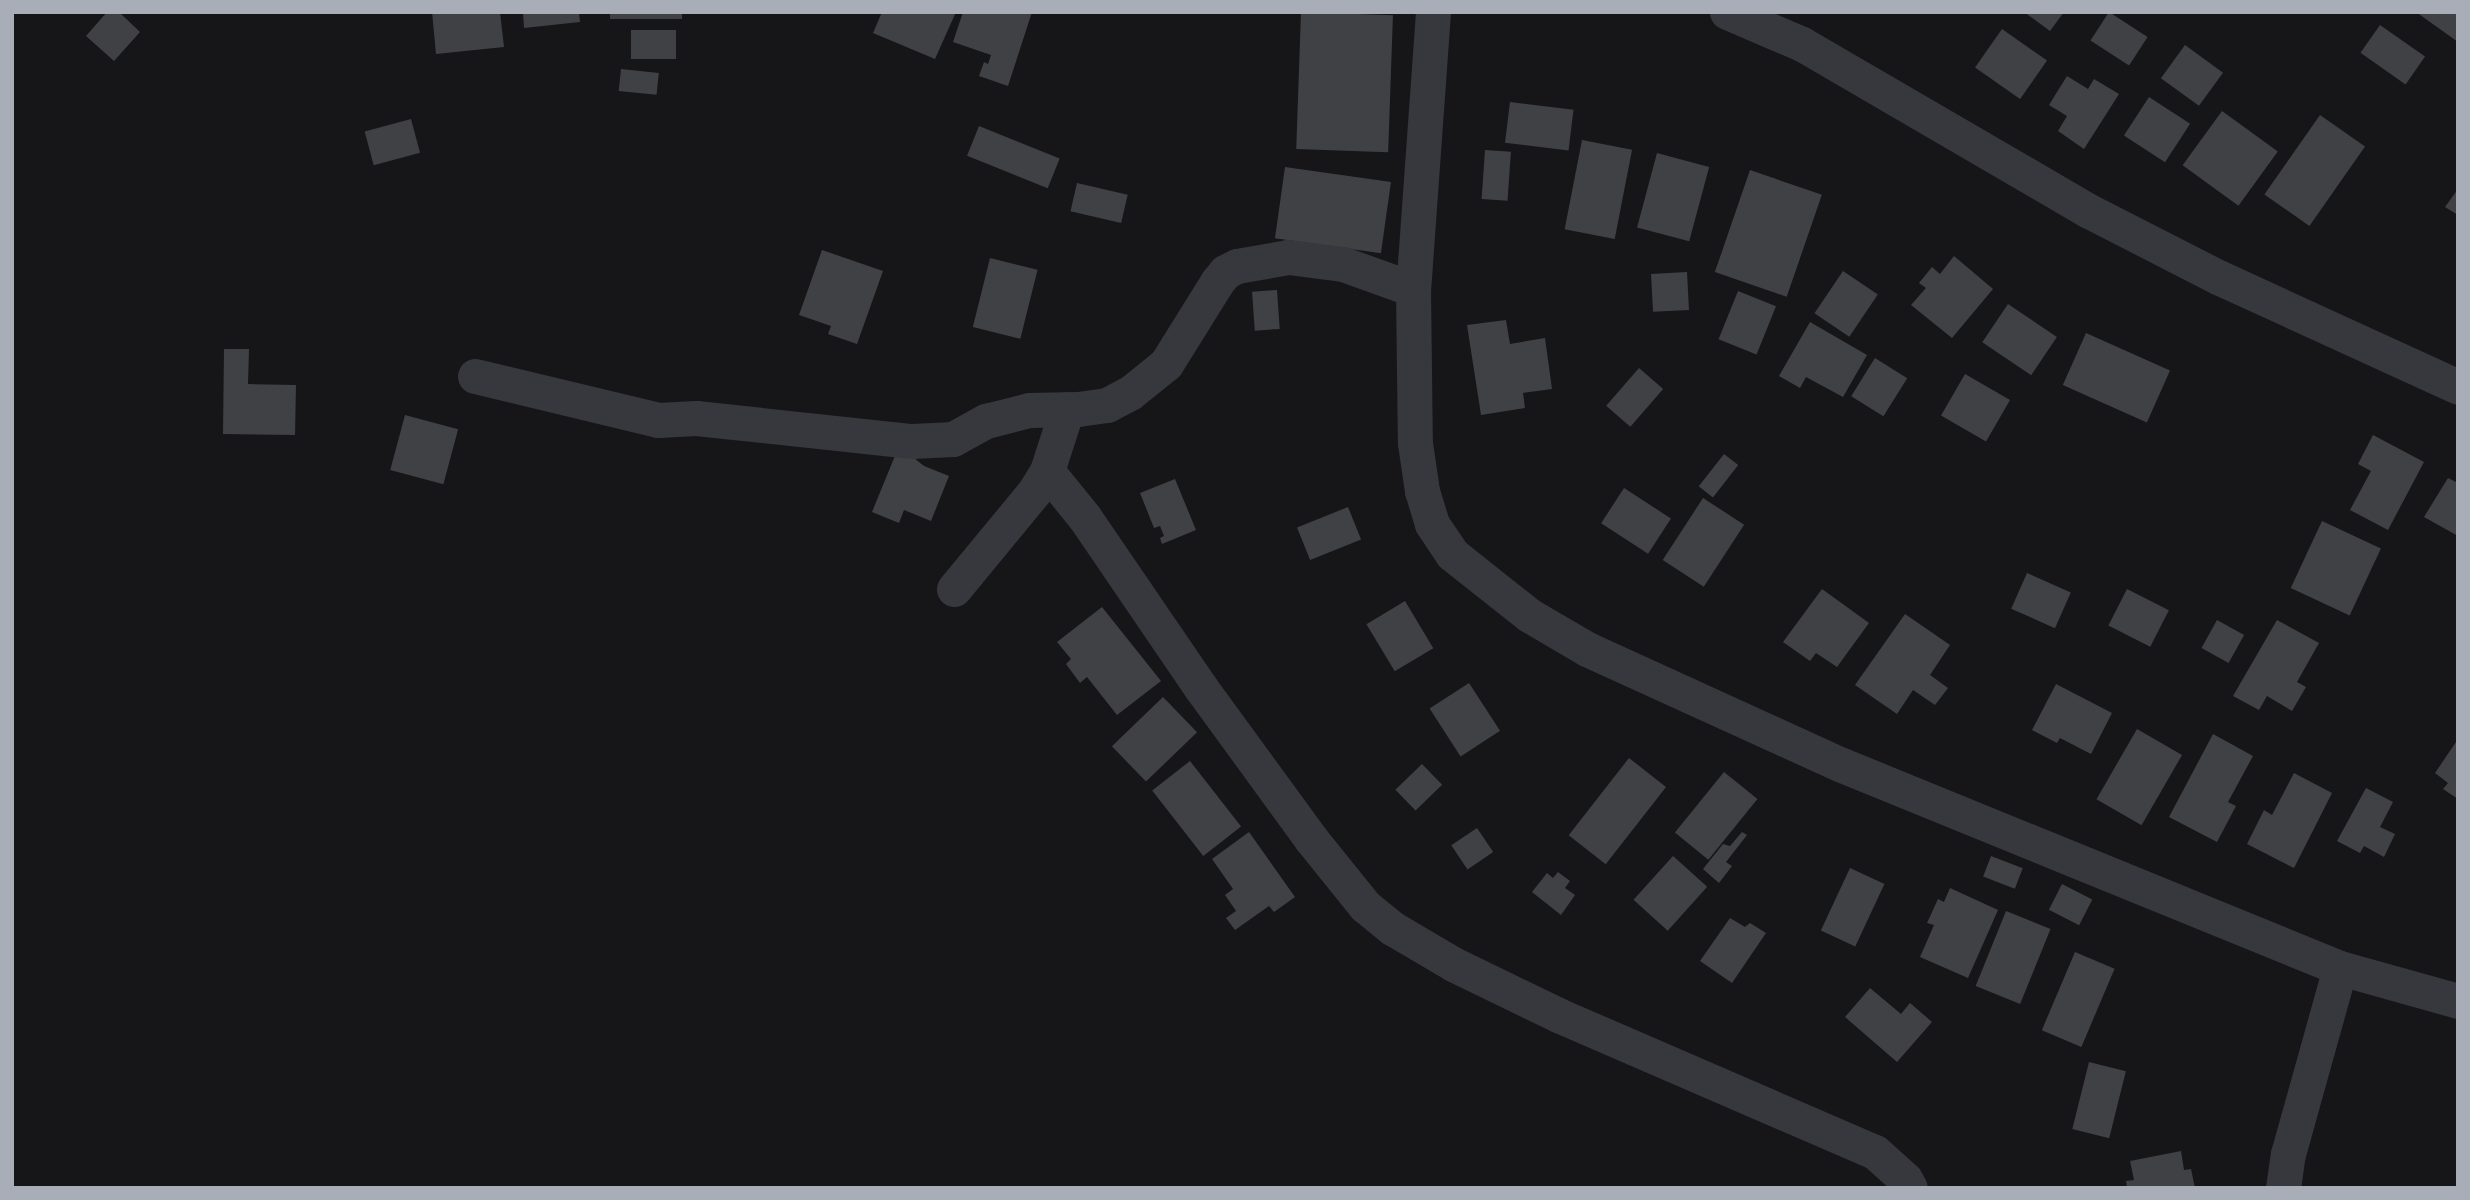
<!DOCTYPE html>
<html>
<head>
<meta charset="utf-8">
<style>
  body { margin:0 }
  #map { position:relative; width:2470px; height:1200px; overflow:hidden; background:#161618; font-family:Helvetica,sans-serif }
  div>[style] { position:absolute }
  [style*='--x'] { left:calc(var(--x)*1px); top:calc(var(--y)*1px); width:calc(var(--w)*1px); rotate:calc(var(--a)*1deg) }
  .building>* { inset:0; background:#404145; transform-origin:0 0 }
  .minor>* { height:35px; margin:-17.5px; padding:0 17.5px; transform-origin:17.5px; border-radius:17.5px; background:#37383d }
  span { translate:-50% -50%; white-space:nowrap; text-align:center; line-height:1.15; -webkit-text-stroke:6px #111113; paint-order:stroke }
  .frame { position:absolute; inset:0; border:14px solid #a8adb8; pointer-events:none }
</style>
</head>
<body>
<div id="map">
  <div class="building">
    <i style="clip-path:polygon(107px 12px,119px 12px,140px 32px,114px 61px,86px 36px)"></i>
    <i style="clip-path:polygon(432px 12px,500px 12px,504px 47px,436px 54px)"></i>
    <i style="clip-path:polygon(523px 12px,579px 12px,580px 22px,524px 28px)"></i>
    <i style="left:610px;top:12px;width:72px;height:7px"></i>
    <i style="clip-path:polygon(882px 12px,956px 12px,935px 59px,873px 33px)"></i>
    <i style="clip-path:polygon(963px 12px,1032px 12px,1008px 86px,979px 76px,984px 62px,988px 64px,991px 55px,953px 42px)"></i>
    <i style="left:1301px;top:12px;width:92px;height:137px;rotate:2deg"></i>
    <i style="clip-path:polygon(2024px 12px,2064px 12px,2050px 31px)"></i>
    <i style="left:2109px;top:12px;width:46px;height:34px;rotate:33deg"></i>
    <i style="clip-path:polygon(2416px 12px,2458px 12px,2458px 42px)"></i>
    <i style="left:2380px;top:25px;width:55px;height:34px;rotate:35deg"></i>
    <i style="left:2002px;top:29px;width:55px;height:47px;rotate:35deg"></i>
    <i style="left:631px;top:30px;width:45px;height:29px"></i>
    <i style="left:2185px;top:45px;width:47px;height:41px;rotate:36deg"></i>
    <i style="left:621px;top:69px;width:38px;height:22px;rotate:6deg"></i>
    <i style="clip-path:polygon(2067px 76px,2088px 89px,2094px 79px,2119px 94px,2084px 149px,2058px 131px,2067px 116px,2049px 105px)"></i>
    <i style="left:2149px;top:97px;width:49px;height:46px;rotate:33deg"></i>
    <i style="left:1510px;top:102px;width:64px;height:41px;rotate:7deg"></i>
    <i style="left:2222px;top:111px;width:69px;height:67px;rotate:36deg"></i>
    <i style="left:2320px;top:115px;width:55px;height:97px;rotate:35deg"></i>
    <i style="left:411px;top:119px;width:35px;height:48px;rotate:75deg"></i>
    <i style="left:979px;top:126px;width:87px;height:32px;rotate:22deg"></i>
    <i style="left:1582px;top:140px;width:51px;height:91px;rotate:11deg"></i>
    <i style="left:1485px;top:150px;width:26px;height:49px;rotate:4deg"></i>
    <i style="left:1657px;top:153px;width:54px;height:77px;rotate:15deg"></i>
    <i style="left:1285px;top:167px;width:107px;height:72px;rotate:8deg"></i>
    <i style="left:1750px;top:170px;width:76px;height:108px;rotate:19deg"></i>
    <i style="left:1077px;top:183px;width:52px;height:29px;rotate:13deg"></i>
    <i style="clip-path:polygon(2458px 189px,2458px 215px,2445px 207px)"></i>
    <i style="clip-path:polygon(822px 250px,883px 271px,857px 344px,828px 334px,831px 326px,799px 315px)"></i>
    <i style="clip-path:polygon(1954px 256px,1993px 289px,1952px 338px,1911px 305px,1926px 288px,1919px 283px,1932px 267px,1940px 274px)"></i>
    <i style="left:990px;top:258px;width:49px;height:71px;rotate:14deg"></i>
    <i style="left:1843px;top:271px;width:42px;height:51px;rotate:34deg"></i>
    <i style="left:1687px;top:272px;width:38px;height:36px;rotate:87deg"></i>
    <i style="left:1277px;top:290px;width:39px;height:25px;rotate:86deg"></i>
    <i style="left:1738px;top:291px;width:41px;height:52px;rotate:22deg"></i>
    <i style="left:2008px;top:304px;width:59px;height:46px;rotate:34deg"></i>
    <i style="clip-path:polygon(1506px 320px,1510px 344px,1545px 338px,1552px 389px,1523px 393px,1525px 408px,1481px 415px,1467px 325px)"></i>
    <i style="clip-path:polygon(1810px 322px,1867px 355px,1843px 397px,1806px 377px,1800px 388px,1779px 376px)"></i>
    <i style="left:2086px;top:333px;width:92px;height:57px;rotate:24deg"></i>
    <i style="clip-path:polygon(224px 349px,249px 349px,248px 384px,296px 385px,295px 435px,223px 434px)"></i>
    <i style="left:1875px;top:358px;width:38px;height:45px;rotate:32deg"></i>
    <i style="left:1639px;top:368px;width:32px;height:50px;rotate:41deg"></i>
    <i style="left:1965px;top:374px;width:52px;height:48px;rotate:30deg"></i>
    <i style="left:405px;top:415px;width:55px;height:57px;rotate:15deg"></i>
    <i style="clip-path:polygon(2373px 435px,2424px 462px,2388px 530px,2350px 510px,2371px 471px,2358px 464px)"></i>
    <i style="clip-path:polygon(899px 446px,924px 466px,949px 476px,931px 521px,904px 510px,899px 523px,872px 512px)"></i>
    <i style="left:1724px;top:454px;width:18px;height:41px;rotate:38deg"></i>
    <i style="clip-path:polygon(2448px 478px,2458px 483px,2458px 536px,2424px 517px)"></i>
    <i style="clip-path:polygon(1175px 479px,1196px 530px,1162px 544px,1160px 538px,1164px 536px,1160px 526px,1154px 528px,1140px 493px)"></i>
    <i style="left:1624px;top:488px;width:56px;height:42px;rotate:33deg"></i>
    <i style="left:1703px;top:498px;width:49px;height:74px;rotate:33deg"></i>
    <i style="left:1348px;top:507px;width:35px;height:55px;rotate:68deg"></i>
    <i style="left:2322px;top:521px;width:65px;height:74px;rotate:25deg"></i>
    <i style="left:2027px;top:573px;width:48px;height:39px;rotate:24deg"></i>
    <i style="clip-path:polygon(1822px 589px,1869px 623px,1837px 667px,1816px 653px,1810px 661px,1783px 642px)"></i>
    <i style="left:2127px;top:589px;width:47px;height:41px;rotate:27deg"></i>
    <i style="left:1405px;top:601px;width:55px;height:45px;rotate:59deg"></i>
    <i style="clip-path:polygon(1102px 607px,1161px 681px,1117px 715px,1087px 677px,1080px 683px,1066px 664px,1071px 659px,1057px 642px)"></i>
    <i style="clip-path:polygon(1905px 614px,1950px 645px,1930px 675px,1948px 688px,1935px 705px,1913px 690px,1897px 714px,1855px 685px)"></i>
    <i style="left:2217px;top:620px;width:31px;height:32px;rotate:29deg"></i>
    <i style="clip-path:polygon(2277px 620px,2319px 643px,2297px 682px,2306px 687px,2292px 711px,2267px 696px,2259px 710px,2233px 696px)"></i>
    <i style="left:1469px;top:683px;width:57px;height:47px;rotate:57deg"></i>
    <i style="clip-path:polygon(2056px 684px,2112px 713px,2091px 754px,2060px 738px,2057px 743px,2032px 730px)"></i>
    <i style="left:1163px;top:697px;width:49px;height:71px;rotate:46deg"></i>
    <i style="left:2137px;top:729px;width:52px;height:81px;rotate:30deg"></i>
    <i style="clip-path:polygon(2213px 734px,2253px 756px,2228px 802px,2236px 806px,2217px 842px,2169px 817px)"></i>
    <i style="clip-path:polygon(2458px 739px,2458px 799px,2443px 789px,2448px 783px,2435px 773px)"></i>
    <i style="left:1629px;top:758px;width:47px;height:98px;rotate:38deg"></i>
    <i style="left:1190px;top:761px;width:83px;height:48px;rotate:52deg"></i>
    <i style="left:1422px;top:764px;width:29px;height:37px;rotate:46deg"></i>
    <i style="left:1724px;top:772px;width:43px;height:78px;rotate:39deg"></i>
    <i style="clip-path:polygon(2294px 773px,2332px 793px,2294px 868px,2247px 844px,2264px 810px,2272px 815px)"></i>
    <i style="clip-path:polygon(2366px 788px,2393px 802px,2380px 827px,2395px 834px,2384px 857px,2364px 846px,2360px 853px,2337px 841px)"></i>
    <i style="left:1477px;top:828px;width:29px;height:31px;rotate:56deg"></i>
    <i style="clip-path:polygon(1249px 832px,1295px 897px,1274px 912px,1269px 906px,1235px 930px,1226px 918px,1236px 911px,1225px 895px,1233px 889px,1212px 859px)"></i>
    <i style="clip-path:polygon(1742px 832px,1747px 835px,1726px 862px,1732px 866px,1719px 883px,1703px 869px,1723px 844px,1730px 846px)"></i>
    <i style="left:1673px;top:856px;width:46px;height:59px;rotate:42deg"></i>
    <i style="left:1991px;top:856px;width:34px;height:22px;rotate:21deg"></i>
    <i style="left:1850px;top:868px;width:38px;height:69px;rotate:25deg"></i>
    <i style="clip-path:polygon(1558px 872px,1570px 881px,1565px 888px,1575px 895px,1561px 915px,1532px 892px,1547px 873px,1553px 878px)"></i>
    <i style="left:2062px;top:884px;width:34px;height:29px;rotate:27deg"></i>
    <i style="clip-path:polygon(1950px 888px,1998px 910px,1968px 978px,1920px 957px,1934px 925px,1927px 923px,1938px 899px,1944px 902px)"></i>
    <i style="left:2006px;top:911px;width:48px;height:81px;rotate:22deg"></i>
    <i style="clip-path:polygon(1730px 918px,1745px 927px,1750px 923px,1766px 933px,1732px 983px,1700px 961px)"></i>
    <i style="left:2075px;top:952px;width:43px;height:85px;rotate:23deg"></i>
    <i style="clip-path:polygon(1870px 988px,1901px 1014px,1910px 1003px,1932px 1022px,1897px 1062px,1845px 1017px)"></i>
    <i style="left:2089px;top:1062px;width:38px;height:69px;rotate:14deg"></i>
    <i style="clip-path:polygon(2181px 1151px,2184px 1170px,2191px 1169px,2195px 1188px,2127px 1188px,2126px 1181px,2134px 1180px,2130px 1161px)"></i>
  </div>
  <div class="minor">
    <i style="--x:1433;--y:12;--w:278;--a:94.1"></i>
    <i style="--x:1413;--y:289;--w:154;--a:89.3"></i>
    <i style="--x:1415;--y:443;--w:49;--a:81.7"></i>
    <i style="--x:1422;--y:491;--w:34;--a:73"></i>
    <i style="--x:1432;--y:524;--w:36;--a:56"></i>
    <i style="--x:1452;--y:554;--w:98;--a:38.4"></i>
    <i style="--x:1529;--y:615;--w:67;--a:30.4"></i>
    <i style="--x:1587;--y:649;--w:280;--a:24.5"></i>
    <i style="--x:1842;--y:765;--w:538;--a:22.18"></i>
    <i style="--x:2340;--y:968;--w:123;--a:15.6"></i>
    <i style="--x:1727;--y:12;--w:82;--a:23.1"></i>
    <i style="--x:1802;--y:44;--w:332;--a:30.2"></i>
    <i style="--x:2089;--y:211;--w:145;--a:27.1"></i>
    <i style="--x:2218;--y:277;--w:264;--a:24.6"></i>
    <i style="--x:475;--y:376;--w:188;--a:13.5"></i>
    <i style="--x:658;--y:420;--w:38;--a:-3"></i>
    <i style="--x:696;--y:418;--w:217;--a:6.1"></i>
    <i style="--x:912;--y:441;--w:41;--a:-2.8"></i>
    <i style="--x:953;--y:439;--w:38;--a:-29"></i>
    <i style="--x:986;--y:421;--w:44;--a:-14.3"></i>
    <i style="--x:1029;--y:410;--w:49;--a:-1.2"></i>
    <i style="--x:1078;--y:409;--w:29;--a:-8"></i>
    <i style="--x:1107;--y:405;--w:26;--a:-28"></i>
    <i style="--x:1130;--y:393;--w:46;--a:-38.9"></i>
    <i style="--x:1166;--y:364;--w:97;--a:-58.1"></i>
    <i style="--x:1217;--y:282;--w:13;--a:-51"></i>
    <i style="--x:1225;--y:272;--w:13;--a:-27"></i>
    <i style="--x:1237;--y:266;--w:52;--a:-10"></i>
    <i style="--x:1288;--y:257;--w:55;--a:7.3"></i>
    <i style="--x:1343;--y:264;--w:74;--a:19.7"></i>
    <i style="--x:1047;--y:471;--w:60;--a:51"></i>
    <i style="--x:1085;--y:518;--w:206;--a:55.7"></i>
    <i style="--x:1201;--y:688;--w:187;--a:53.9"></i>
    <i style="--x:1311;--y:839;--w:86;--a:51.1"></i>
    <i style="--x:1365;--y:906;--w:35;--a:39"></i>
    <i style="--x:1392;--y:928;--w:71;--a:30.5"></i>
    <i style="--x:1453;--y:964;--w:117;--a:25.9"></i>
    <i style="--x:1558;--y:1015;--w:345;--a:23.4"></i>
    <i style="--x:1875;--y:1152;--w:40;--a:42"></i>
    <i style="--x:1905;--y:1179;--w:10;--a:61"></i>
    <i style="--x:954;--y:589;--w:126;--a:-50.5"></i>
    <i style="--x:1034;--y:492;--w:25;--a:-58"></i>
    <i style="--x:1047;--y:471;--w:65;--a:-72.1"></i>
    <i style="--x:2283;--y:1188;--w:34;--a:-82"></i>
    <i style="--x:2288;--y:1154;--w:193;--a:-74.4"></i>
  </div>
  <div class="frame"></div>
</div>
</body>
</html>
